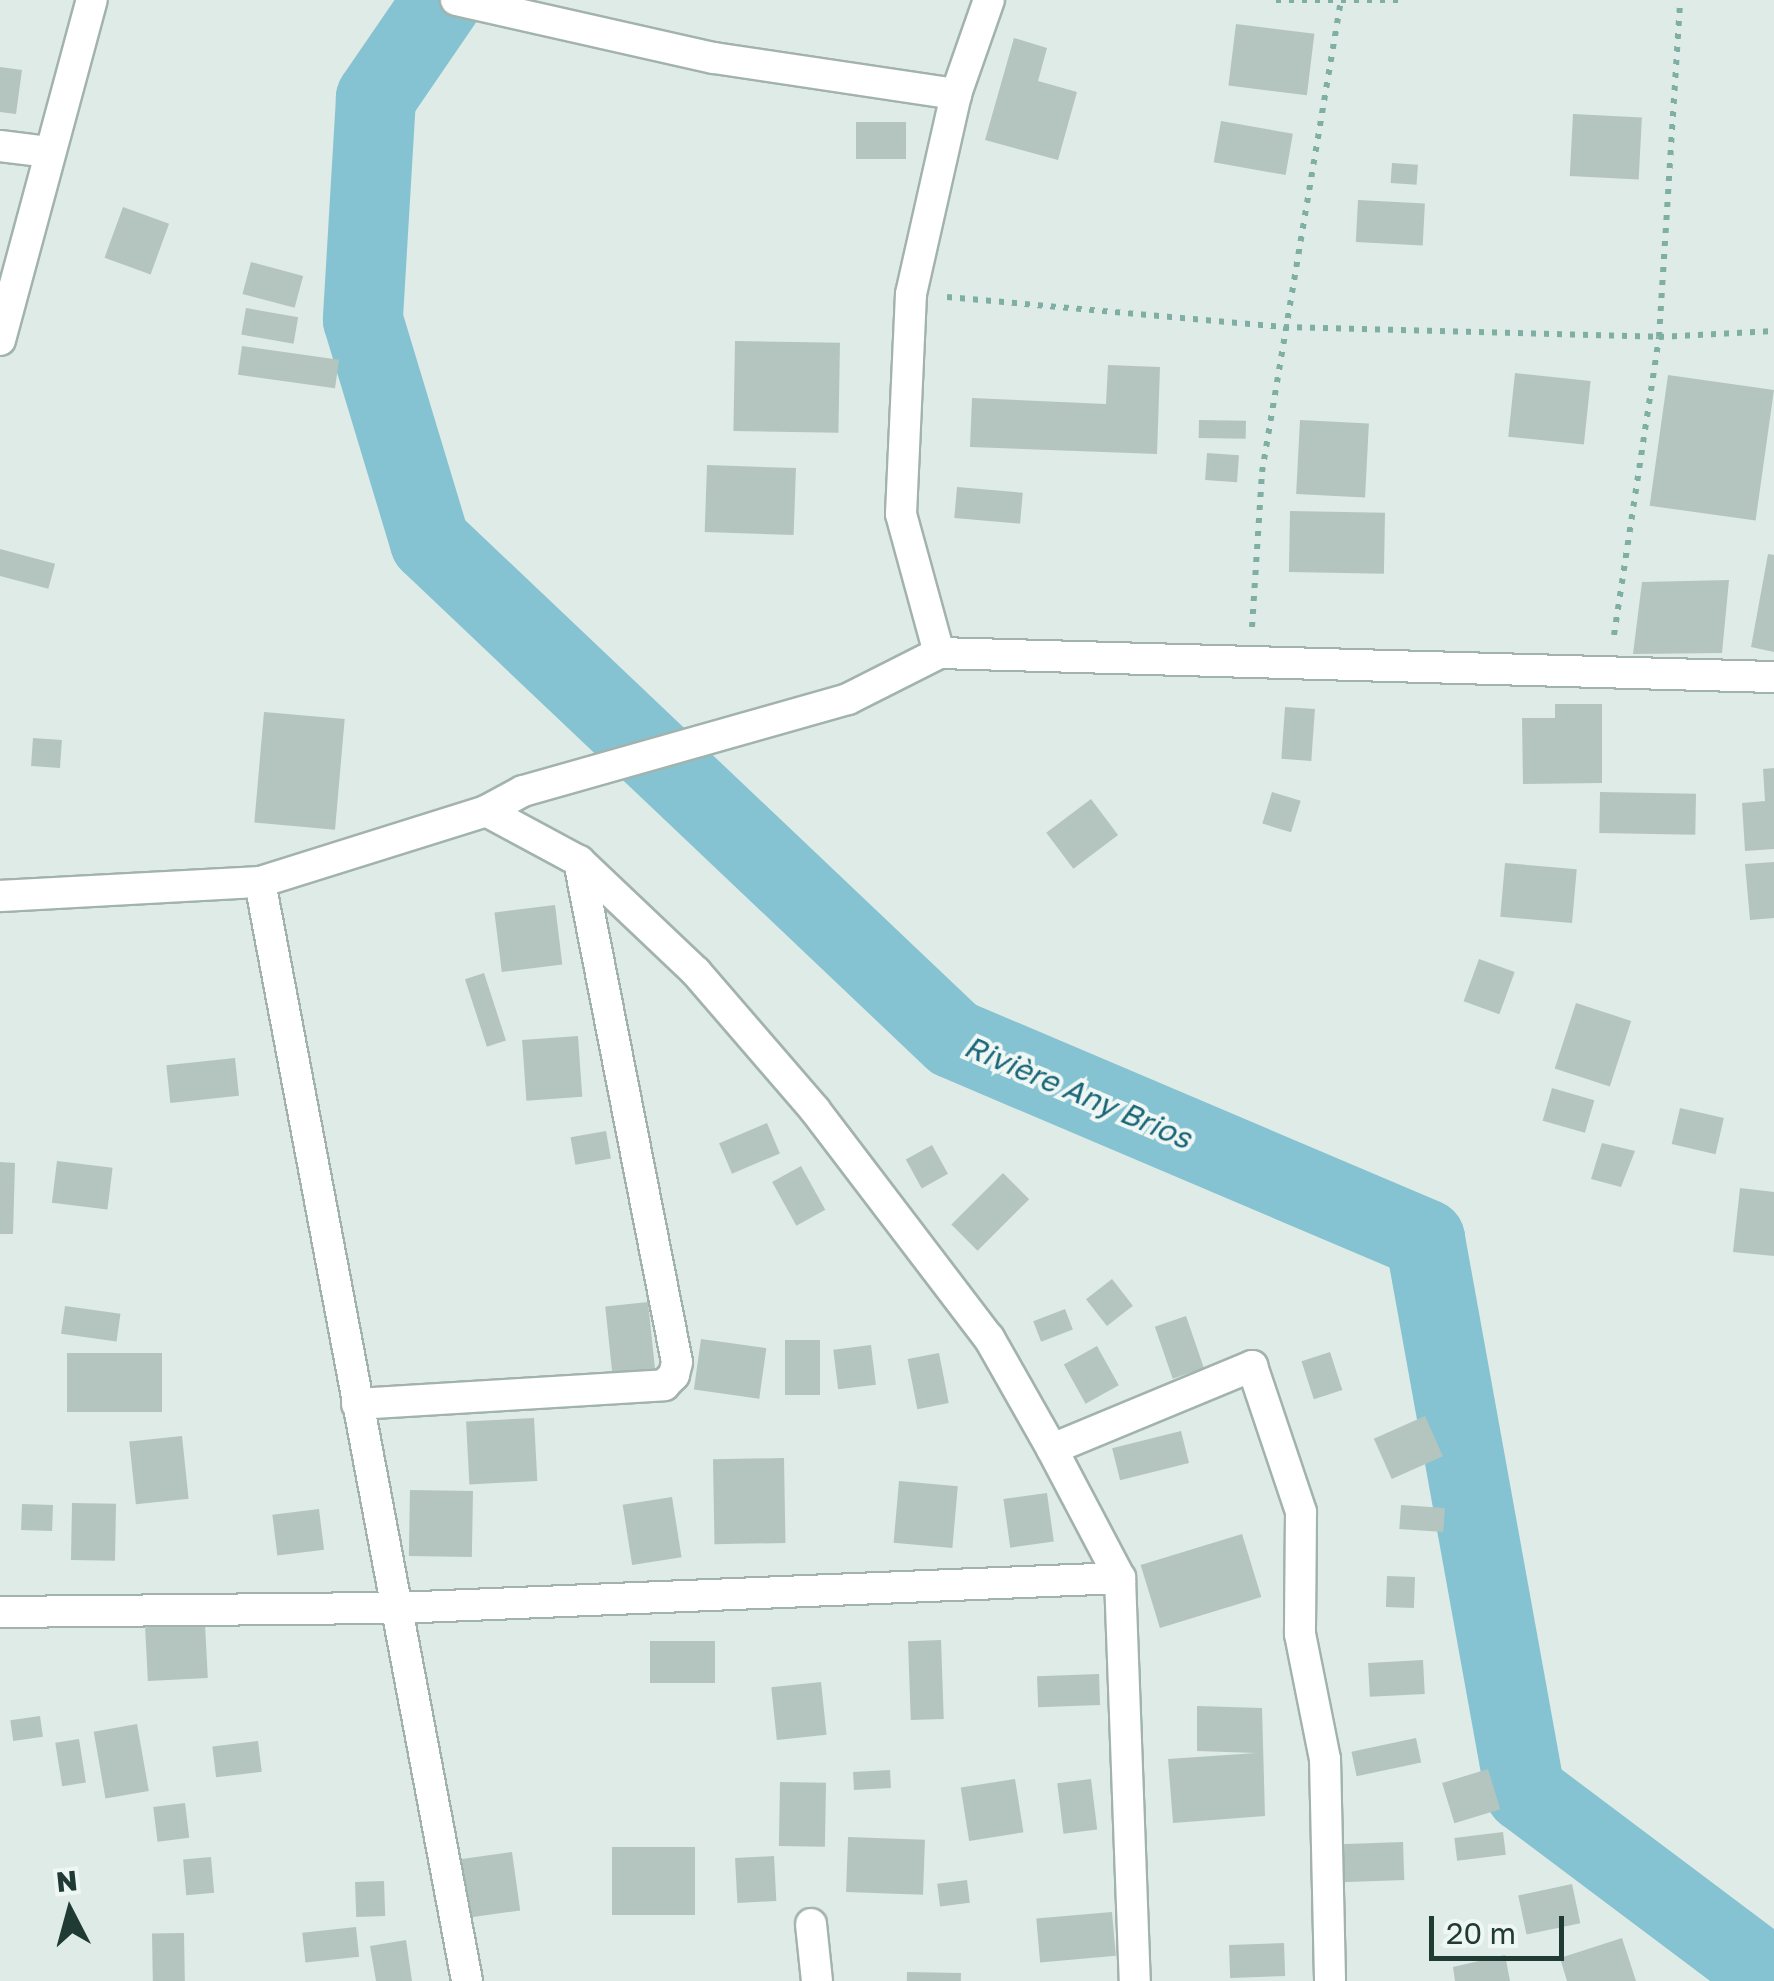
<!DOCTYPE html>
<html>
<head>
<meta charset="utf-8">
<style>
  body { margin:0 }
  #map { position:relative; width:1774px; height:1981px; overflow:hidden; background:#dfebe6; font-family:"Golos Text",sans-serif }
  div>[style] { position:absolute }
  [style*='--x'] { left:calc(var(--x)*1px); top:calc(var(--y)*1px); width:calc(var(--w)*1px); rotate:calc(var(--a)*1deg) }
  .river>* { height:80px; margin:-40px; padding:0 40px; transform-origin:40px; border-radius:40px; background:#85c3d2 }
  .building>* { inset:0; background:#b4c5bf; transform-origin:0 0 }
  .path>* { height:6px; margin-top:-3px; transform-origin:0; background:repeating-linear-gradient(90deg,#7eafa2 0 5px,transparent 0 13px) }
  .roads { filter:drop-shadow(2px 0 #a2b3ad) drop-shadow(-2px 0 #a2b3ad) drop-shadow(0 2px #a2b3ad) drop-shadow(0 -2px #a2b3ad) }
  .minor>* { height:30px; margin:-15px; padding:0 15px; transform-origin:15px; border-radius:15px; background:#fff }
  span { translate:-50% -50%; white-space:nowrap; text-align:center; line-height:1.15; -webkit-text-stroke:8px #eff7f4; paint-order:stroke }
  .water-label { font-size:30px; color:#196578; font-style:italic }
  .north { position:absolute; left:20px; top:1861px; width:100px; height:100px; -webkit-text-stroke:8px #eff7f4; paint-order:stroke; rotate:354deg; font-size:28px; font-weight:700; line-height:40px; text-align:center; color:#203b34 }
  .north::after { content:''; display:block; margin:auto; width:35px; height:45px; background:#203b34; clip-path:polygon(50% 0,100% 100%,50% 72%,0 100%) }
  .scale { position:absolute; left:1429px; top:1916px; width:135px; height:45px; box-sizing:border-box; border:5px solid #203b34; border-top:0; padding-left:12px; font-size:30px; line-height:35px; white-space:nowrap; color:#203b34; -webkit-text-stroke:8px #eff7f4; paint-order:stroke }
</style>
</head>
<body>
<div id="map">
  <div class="river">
    <i style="--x:443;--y:0;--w:119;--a:124.4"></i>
    <i style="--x:376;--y:98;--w:222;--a:93.4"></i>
    <i style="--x:363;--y:320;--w:232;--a:73.2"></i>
    <i style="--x:430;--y:542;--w:722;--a:43.49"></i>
    <i style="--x:954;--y:1039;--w:512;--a:23.01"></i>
    <i style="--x:1425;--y:1239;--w:562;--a:79.75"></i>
    <i style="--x:1525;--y:1792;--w:311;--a:36.9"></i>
  </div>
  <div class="building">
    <i style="left:1236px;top:24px;width:79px;height:62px;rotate:7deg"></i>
    <i style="clip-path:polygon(1014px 38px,1047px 48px,1038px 81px,1077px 92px,1058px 160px,985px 140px)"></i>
    <i style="clip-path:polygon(0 67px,22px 70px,16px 114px,0 112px)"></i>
    <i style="left:1573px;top:114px;width:69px;height:62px;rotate:3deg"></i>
    <i style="left:1221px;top:121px;width:73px;height:42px;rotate:10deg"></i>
    <i style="left:906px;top:122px;width:37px;height:50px;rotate:90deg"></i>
    <i style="left:1392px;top:163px;width:26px;height:20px;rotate:4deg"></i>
    <i style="left:1358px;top:200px;width:67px;height:42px;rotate:3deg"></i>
    <i style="left:123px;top:207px;width:49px;height:54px;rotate:20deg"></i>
    <i style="left:251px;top:262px;width:54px;height:33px;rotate:15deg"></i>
    <i style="left:246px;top:308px;width:53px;height:27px;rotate:10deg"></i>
    <i style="left:735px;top:341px;width:105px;height:90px;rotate:1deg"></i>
    <i style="left:242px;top:346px;width:98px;height:29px;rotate:8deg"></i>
    <i style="clip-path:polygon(1108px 365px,1160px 367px,1157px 454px,970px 447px,972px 398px,1106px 404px)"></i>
    <i style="left:1515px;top:373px;width:76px;height:64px;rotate:6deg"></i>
    <i style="left:1668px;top:375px;width:107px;height:132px;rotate:8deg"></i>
    <i style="left:1199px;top:420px;width:47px;height:18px;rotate:1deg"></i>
    <i style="left:1300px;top:420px;width:69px;height:74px;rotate:3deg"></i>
    <i style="left:1207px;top:453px;width:32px;height:27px;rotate:4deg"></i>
    <i style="left:707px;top:465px;width:89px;height:67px;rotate:2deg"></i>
    <i style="left:957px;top:487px;width:66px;height:31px;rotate:5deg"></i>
    <i style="left:1290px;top:511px;width:95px;height:61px;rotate:1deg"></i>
    <i style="left:0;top:549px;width:57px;height:26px;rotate:15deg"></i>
    <i style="clip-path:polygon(1768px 554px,1774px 555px,1774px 652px,1751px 647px)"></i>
    <i style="clip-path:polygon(1729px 580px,1722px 653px,1633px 654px,1642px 582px)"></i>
    <i style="clip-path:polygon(1555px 704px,1602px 704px,1602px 783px,1523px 784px,1522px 718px,1555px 718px)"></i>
    <i style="left:1285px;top:707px;width:30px;height:52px;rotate:4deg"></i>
    <i style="left:264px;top:712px;width:81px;height:111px;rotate:5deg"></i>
    <i style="left:33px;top:738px;width:29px;height:28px;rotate:4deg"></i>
    <i style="clip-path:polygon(1774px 768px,1774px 849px,1745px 851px,1742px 803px,1765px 801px,1763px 769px)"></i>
    <i style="left:1272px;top:792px;width:30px;height:33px;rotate:17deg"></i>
    <i style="left:1600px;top:792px;width:96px;height:41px;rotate:1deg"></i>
    <i style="left:1091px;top:799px;width:45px;height:56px;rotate:53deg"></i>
    <i style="clip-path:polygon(1774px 862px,1774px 918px,1750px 920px,1745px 864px)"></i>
    <i style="left:1505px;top:863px;width:72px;height:54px;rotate:5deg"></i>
    <i style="left:555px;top:905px;width:60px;height:61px;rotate:83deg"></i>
    <i style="left:1479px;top:959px;width:38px;height:45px;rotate:20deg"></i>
    <i style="left:484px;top:973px;width:71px;height:20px;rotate:72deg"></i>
    <i style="left:1576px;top:1003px;width:58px;height:69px;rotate:18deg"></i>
    <i style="left:578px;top:1036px;width:61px;height:56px;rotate:86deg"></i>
    <i style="left:235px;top:1058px;width:38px;height:69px;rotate:84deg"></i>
    <i style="left:1552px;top:1088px;width:44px;height:34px;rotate:16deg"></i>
    <i style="left:1680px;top:1108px;width:45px;height:37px;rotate:13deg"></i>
    <i style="left:767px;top:1123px;width:33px;height:52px;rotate:67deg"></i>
    <i style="left:606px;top:1131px;width:28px;height:36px;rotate:80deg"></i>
    <i style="clip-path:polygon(1602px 1143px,1635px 1151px,1621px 1187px,1591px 1179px)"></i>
    <i style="left:932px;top:1145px;width:33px;height:30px;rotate:61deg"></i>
    <i style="left:57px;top:1161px;width:56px;height:42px;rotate:7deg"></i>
    <i style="clip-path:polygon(0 1162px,15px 1163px,13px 1234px,0 1234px)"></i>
    <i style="left:801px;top:1166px;width:50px;height:33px;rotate:61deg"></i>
    <i style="left:1003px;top:1173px;width:37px;height:73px;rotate:45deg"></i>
    <i style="clip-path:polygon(1740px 1188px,1774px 1192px,1774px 1256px,1733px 1252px)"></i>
    <i style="left:1112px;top:1279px;width:34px;height:33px;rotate:52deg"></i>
    <i style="left:648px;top:1302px;width:74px;height:43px;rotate:84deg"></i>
    <i style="left:65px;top:1306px;width:56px;height:28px;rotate:8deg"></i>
    <i style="left:1065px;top:1309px;width:22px;height:34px;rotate:69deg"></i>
    <i style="left:1186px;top:1316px;width:55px;height:33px;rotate:71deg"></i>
    <i style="left:701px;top:1339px;width:66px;height:51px;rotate:8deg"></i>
    <i style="left:785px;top:1340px;width:35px;height:55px"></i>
    <i style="left:871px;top:1345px;width:40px;height:38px;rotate:83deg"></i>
    <i style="left:1097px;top:1346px;width:45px;height:38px;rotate:61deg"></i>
    <i style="left:1330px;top:1352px;width:40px;height:30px;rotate:72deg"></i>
    <i style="left:67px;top:1353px;width:95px;height:59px"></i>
    <i style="left:939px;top:1353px;width:51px;height:32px;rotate:79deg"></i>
    <i style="left:1425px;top:1416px;width:44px;height:56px;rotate:66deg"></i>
    <i style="left:534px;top:1418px;width:63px;height:68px;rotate:87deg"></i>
    <i style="left:1181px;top:1431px;width:33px;height:71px;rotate:76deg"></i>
    <i style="left:182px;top:1436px;width:63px;height:53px;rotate:84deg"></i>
    <i style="left:784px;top:1458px;width:85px;height:71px;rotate:89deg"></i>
    <i style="left:899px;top:1481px;width:59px;height:62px;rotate:5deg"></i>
    <i style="left:410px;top:1490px;width:63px;height:66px;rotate:1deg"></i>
    <i style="left:1047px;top:1493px;width:49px;height:44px;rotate:82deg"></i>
    <i style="left:672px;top:1497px;width:61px;height:50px;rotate:81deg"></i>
    <i style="left:72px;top:1503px;width:44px;height:57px;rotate:1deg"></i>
    <i style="left:22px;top:1504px;width:31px;height:26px;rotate:2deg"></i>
    <i style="left:1401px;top:1505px;width:44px;height:24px;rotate:4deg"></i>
    <i style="left:319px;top:1509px;width:41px;height:47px;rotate:83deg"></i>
    <i style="left:1242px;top:1534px;width:66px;height:106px;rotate:73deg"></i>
    <i style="left:1387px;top:1576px;width:28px;height:31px;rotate:2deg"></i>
    <i style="left:205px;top:1624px;width:54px;height:60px;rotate:87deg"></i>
    <i style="left:941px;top:1640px;width:79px;height:33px;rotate:88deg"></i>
    <i style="left:650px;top:1641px;width:65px;height:42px"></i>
    <i style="left:1423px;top:1660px;width:34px;height:55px;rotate:87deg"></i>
    <i style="left:1099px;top:1674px;width:31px;height:62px;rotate:88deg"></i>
    <i style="left:821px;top:1682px;width:53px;height:50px;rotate:84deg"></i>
    <i style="clip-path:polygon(1197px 1706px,1262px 1708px,1265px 1816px,1173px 1823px,1168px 1759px,1256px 1753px,1197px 1751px)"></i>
    <i style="left:40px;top:1716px;width:21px;height:30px;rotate:82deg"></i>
    <i style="left:137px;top:1724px;width:68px;height:44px;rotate:80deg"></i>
    <i style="left:1416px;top:1738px;width:25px;height:66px;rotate:78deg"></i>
    <i style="left:79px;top:1739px;width:44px;height:24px;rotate:81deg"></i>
    <i style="left:258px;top:1741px;width:31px;height:46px;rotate:83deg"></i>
    <i style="left:1488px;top:1769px;width:42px;height:48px;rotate:73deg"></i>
    <i style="left:890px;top:1770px;width:18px;height:37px;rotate:87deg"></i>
    <i style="left:1015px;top:1779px;width:54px;height:55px;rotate:81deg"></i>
    <i style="left:1091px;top:1779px;width:51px;height:34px;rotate:83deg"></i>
    <i style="left:780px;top:1782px;width:46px;height:64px;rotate:1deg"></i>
    <i style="left:185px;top:1803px;width:35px;height:32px;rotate:83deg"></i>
    <i style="left:1503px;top:1832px;width:23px;height:49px;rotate:83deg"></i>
    <i style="left:848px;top:1837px;width:77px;height:55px;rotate:2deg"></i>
    <i style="left:1403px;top:1842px;width:38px;height:64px;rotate:88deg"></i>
    <i style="left:695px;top:1847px;width:68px;height:83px;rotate:90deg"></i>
    <i style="left:512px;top:1852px;width:59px;height:58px;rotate:82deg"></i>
    <i style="left:774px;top:1856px;width:45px;height:39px;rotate:87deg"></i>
    <i style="left:211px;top:1857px;width:36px;height:28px;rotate:85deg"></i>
    <i style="left:967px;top:1880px;width:23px;height:30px;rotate:83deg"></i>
    <i style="left:384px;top:1881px;width:35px;height:29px;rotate:88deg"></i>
    <i style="left:1572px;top:1884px;width:40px;height:55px;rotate:78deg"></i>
    <i style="left:1112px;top:1912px;width:44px;height:76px;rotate:85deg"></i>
    <i style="left:356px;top:1927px;width:30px;height:54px;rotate:84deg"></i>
    <i style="left:184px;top:1933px;width:48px;height:32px;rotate:89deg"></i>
    <i style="clip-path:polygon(1622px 1938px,1636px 1981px,1567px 1981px,1560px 1958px)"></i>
    <i style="clip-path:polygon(406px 1940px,412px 1981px,376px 1981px,370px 1946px)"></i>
    <i style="left:1284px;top:1943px;width:33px;height:55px;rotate:88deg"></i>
    <i style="clip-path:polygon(1505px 1955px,1510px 1981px,1455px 1981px,1453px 1967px)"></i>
    <i style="left:907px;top:1972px;width:54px;height:9px;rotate:1deg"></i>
  </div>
  <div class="path">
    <i style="--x:1276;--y:0;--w:129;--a:0"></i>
    <i style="--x:947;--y:297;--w:338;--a:5.1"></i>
    <i style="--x:1284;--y:327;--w:375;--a:1.5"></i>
    <i style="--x:1659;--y:337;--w:115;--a:-3"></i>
    <i style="--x:1252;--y:627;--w:155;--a:-86.3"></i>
    <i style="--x:1262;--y:472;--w:479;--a:-80.5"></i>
    <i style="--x:1614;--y:635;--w:301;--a:-81.4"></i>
    <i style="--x:1659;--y:337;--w:338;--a:-86.4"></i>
  </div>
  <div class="roads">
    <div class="minor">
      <i style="--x:456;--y:0;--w:264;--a:12.7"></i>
      <i style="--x:714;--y:58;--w:245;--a:8.5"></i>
      <i style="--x:0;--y:146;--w:48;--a:7.1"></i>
      <i style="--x:0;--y:340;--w:352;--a:-74.9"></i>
      <i style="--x:939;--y:653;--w:144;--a:-105.3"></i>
      <i style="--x:901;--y:514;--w:220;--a:-87.4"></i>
      <i style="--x:911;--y:294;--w:205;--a:-77.3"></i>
      <i style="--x:956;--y:94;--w:100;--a:-70.7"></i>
      <i style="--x:486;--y:811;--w:106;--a:28.3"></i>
      <i style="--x:579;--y:861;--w:161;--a:43.5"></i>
      <i style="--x:696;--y:972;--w:182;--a:49.2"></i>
      <i style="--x:815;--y:1110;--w:287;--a:52.7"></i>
      <i style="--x:989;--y:1338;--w:128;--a:60.4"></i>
      <i style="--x:1052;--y:1449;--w:146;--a:62.2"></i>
      <i style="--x:1120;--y:1578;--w:403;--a:87.9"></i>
      <i style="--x:260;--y:882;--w:1118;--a:79.33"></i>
      <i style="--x:0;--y:896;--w:260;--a:-3.1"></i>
      <i style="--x:260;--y:882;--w:237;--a:-17.4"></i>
      <i style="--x:486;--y:811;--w:42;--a:-28.4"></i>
      <i style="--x:523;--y:791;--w:338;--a:-15.8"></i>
      <i style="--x:848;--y:699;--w:102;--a:-26.8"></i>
      <i style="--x:939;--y:653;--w:835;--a:1.65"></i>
      <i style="--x:357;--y:1404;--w:308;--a:-3.5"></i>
      <i style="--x:664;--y:1385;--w:14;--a:-45"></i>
      <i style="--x:674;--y:1375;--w:13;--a:-77"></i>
      <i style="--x:677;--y:1362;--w:510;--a:-101.07"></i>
      <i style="--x:1052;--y:1449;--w:217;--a:-22.5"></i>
      <i style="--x:1252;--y:1366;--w:154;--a:71.4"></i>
      <i style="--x:1301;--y:1512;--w:122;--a:90.5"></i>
      <i style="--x:1300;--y:1634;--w:127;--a:78.7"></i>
      <i style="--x:1325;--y:1759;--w:222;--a:88.7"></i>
      <i style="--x:0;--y:1612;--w:396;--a:-0.6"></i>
      <i style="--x:396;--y:1608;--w:725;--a:-2.37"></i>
      <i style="--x:811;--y:1924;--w:57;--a:84"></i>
    </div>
  </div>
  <div class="water-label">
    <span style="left:1078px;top:1092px;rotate:23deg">Rivière Any Brios</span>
  </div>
  <div class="north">N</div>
  <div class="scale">20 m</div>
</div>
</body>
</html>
